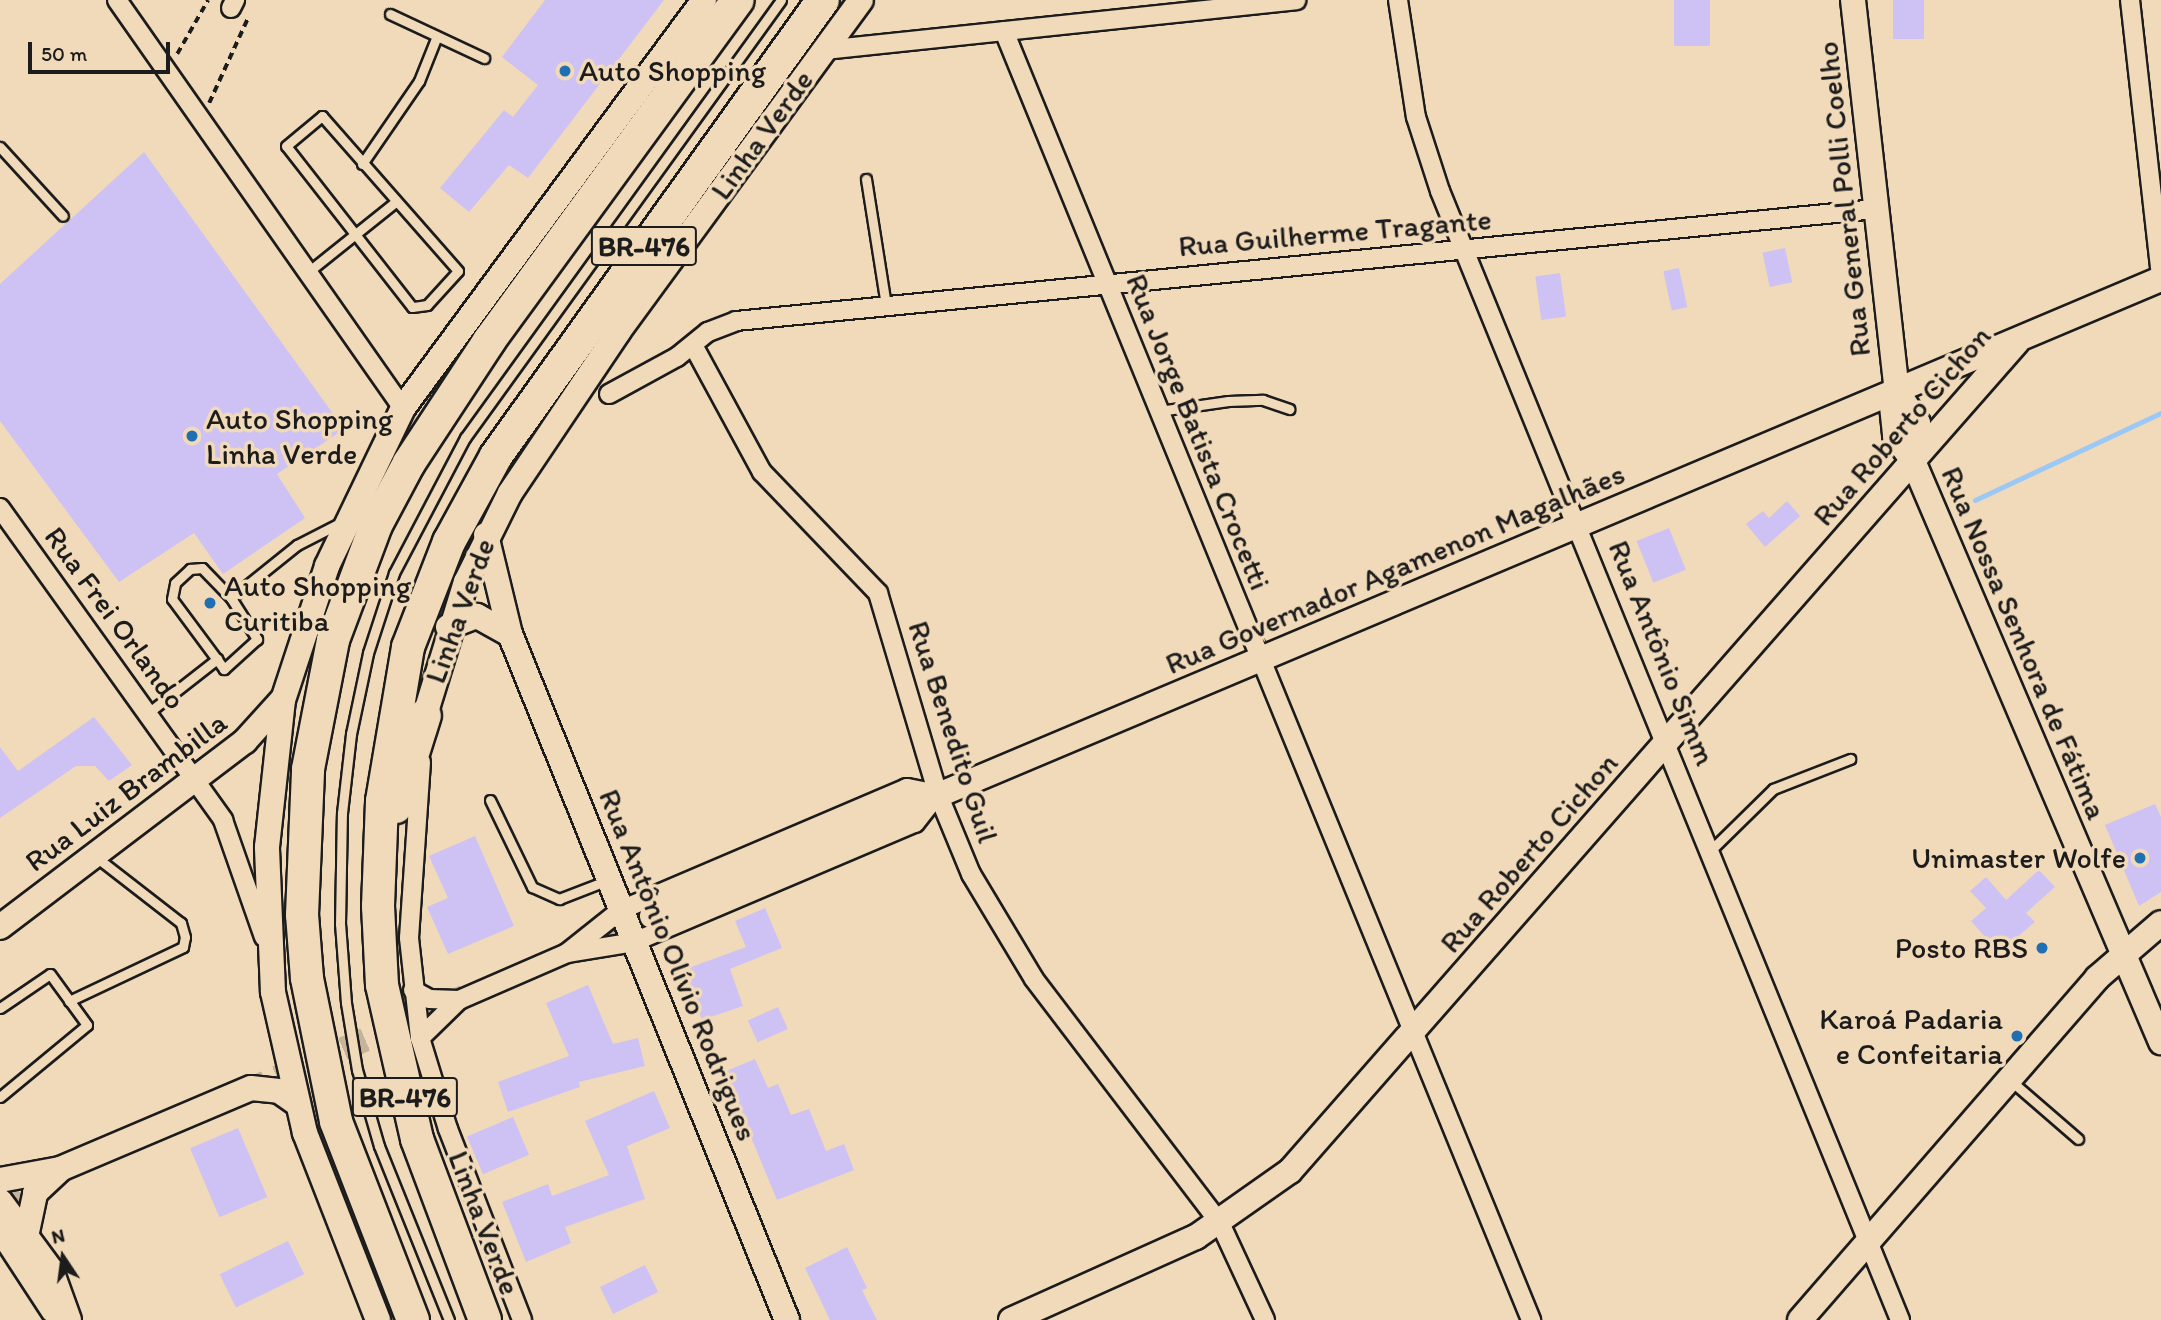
<!DOCTYPE html>
<html>
<head>
<meta charset="utf-8">
<style>
  body { margin:0 }
  #map { position:relative; width:2161px; height:1320px; overflow:hidden; background:#f1daba; font-family:Itim,sans-serif }
  div>[style] { position:absolute }
  [style*='--x'] { left:calc(var(--x)*1px); top:calc(var(--y)*1px); width:calc(var(--w)*1px); rotate:calc(var(--a)*1deg) }
  .stream>* { height:5px; margin:-2.5px; padding:0 2.5px; transform-origin:2.5px; border-radius:2.5px; background:#9bc8f5 }
  .building>* { inset:0; background:#cdc2f3; transform-origin:0 0 }
  .secondary-tunnel>* { height:24px; margin-top:-12px; transform-origin:0; background:repeating-linear-gradient(90deg,#c6b49a 0 24px,transparent 0 36px) }
  .path>* { height:3.5px; margin-top:-1.75px; transform-origin:0; background:repeating-linear-gradient(90deg,#1c1c1c 0 7px,transparent 0 12px) }
  .roads { filter:drop-shadow(2px 0 #1c1c1c) drop-shadow(-2px 0 #1c1c1c) drop-shadow(0 2px #1c1c1c) drop-shadow(0 -2px #1c1c1c) }
  .lane>* { height:9px; margin:-4.5px; padding:0 4.5px; transform-origin:4.5px; border-radius:4.5px; background:#f1daba }
  .street>* { height:18px; margin:-9px; padding:0 9px; transform-origin:9px; border-radius:9px; background:#f1daba }
  .secondary>* { height:24px; margin:-12px; padding:0 12px; transform-origin:12px; border-radius:12px; background:#f1daba }
  .highway>* { height:32px; margin:-16px; padding:0 16px; transform-origin:16px; border-radius:16px; background:#f1daba }
  .dots>* { width:19px; height:19px; translate:-50% -50%; box-sizing:border-box; border:4px solid #f1daba; border-radius:50% }
  span { translate:-50% -50%; white-space:nowrap; text-align:center; line-height:1.15; -webkit-text-stroke:7px #f1daba; paint-order:stroke }
  .shield-label span { padding:2px 5px; background:#f1daba; border:2px solid; border-radius:5px; -webkit-text-stroke-width:0 }
  .shield-label { font-size:28px; color:#1c1c1c; font-weight:700 }
  .poi-label { font-size:30px; color:#1c1c1c }
  .left { translate:0 -50%; text-align:left }
  .right { translate:-100% -50%; text-align:right }
  .street-label { font-size:30px; color:#1c1c1c }
  .north { position:absolute; left:28px; top:1222px; width:70px; height:70px; -webkit-text-stroke:5px #f1daba; paint-order:stroke; rotate:347deg; font-size:19px; font-weight:700; line-height:28px; text-align:center; color:#1c1c1c }
  .north::after { content:''; display:block; margin:auto; width:24px; height:32px; background:#1c1c1c; clip-path:polygon(50% 0,100% 100%,50% 72%,0 100%) }
  .scale { position:absolute; left:28px; top:42px; width:142px; height:32px; box-sizing:border-box; border:4px solid #1c1c1c; border-top:0; padding-left:9px; font-size:21px; line-height:24px; white-space:nowrap; color:#1c1c1c; -webkit-text-stroke:5px #f1daba; paint-order:stroke }
</style>
</head>
<body>
<div id="map">
  <div class="stream">
    <i style="--x:1975;--y:500;--w:205;--a:-25.1"></i>
  </div>
  <div class="building">
    <i style="clip-path:polygon(545px 0,664px 0,528px 178px,509px 165px,469px 212px,440px 188px,504px 110px,513px 117px,538px 85px,502px 57px)"></i>
    <i style="left:1674px;top:0;width:36px;height:46px"></i>
    <i style="left:1893px;top:0;width:31px;height:39px"></i>
    <i style="clip-path:polygon(144px 152px,344px 429px,277px 474px,305px 518px,223px 574px,194px 533px,119px 582px,0 421px,0 284px)"></i>
    <i style="left:1785px;top:248px;width:35px;height:23px;rotate:78deg"></i>
    <i style="left:1679px;top:268px;width:40px;height:16px;rotate:78deg"></i>
    <i style="left:1560px;top:273px;width:44px;height:25px;rotate:82deg"></i>
    <i style="clip-path:polygon(1787px 501px,1800px 516px,1765px 547px,1746px 524px,1763px 511px,1769px 518px)"></i>
    <i style="left:1669px;top:528px;width:45px;height:35px;rotate:68deg"></i>
    <i style="clip-path:polygon(94px 717px,132px 765px,109px 781px,95px 766px,76px 766px,0 818px,0 747px,18px 771px)"></i>
    <i style="clip-path:polygon(2155px 804px,2161px 817px,2161px 892px,2139px 906px,2105px 825px)"></i>
    <i style="clip-path:polygon(475px 836px,514px 926px,448px 954px,427px 907px,448px 898px,429px 856px)"></i>
    <i style="clip-path:polygon(2039px 870px,2055px 887px,2026px 913px,2035px 922px,1999px 953px,1971px 921px,1986px 908px,1970px 891px,1986px 877px,2006px 900px)"></i>
    <i style="clip-path:polygon(765px 908px,782px 948px,730px 969px,743px 1006px,702px 1020px,683px 970px,746px 947px,735px 921px)"></i>
    <i style="clip-path:polygon(588px 985px,613px 1044px,638px 1038px,645px 1066px,579px 1082px,580px 1087px,508px 1112px,498px 1082px,569px 1056px,546px 1003px)"></i>
    <i style="left:778px;top:1007px;width:24px;height:33px;rotate:66deg"></i>
    <i style="clip-path:polygon(755px 1059px,768px 1088px,778px 1084px,791px 1115px,809px 1109px,826px 1151px,844px 1144px,854px 1170px,777px 1200px,724px 1072px)"></i>
    <i style="clip-path:polygon(654px 1091px,670px 1128px,627px 1146px,645px 1199px,565px 1227px,571px 1243px,526px 1262px,502px 1202px,548px 1184px,552px 1196px,609px 1175px,585px 1121px)"></i>
    <i style="left:513px;top:1117px;width:41px;height:50px;rotate:67deg"></i>
    <i style="left:238px;top:1128px;width:75px;height:52px;rotate:67deg"></i>
    <i style="left:288px;top:1241px;width:37px;height:76px;rotate:64deg"></i>
    <i style="clip-path:polygon(847px 1247px,867px 1288px,862px 1290px,877px 1320px,830px 1320px,805px 1268px)"></i>
    <i style="left:645px;top:1265px;width:30px;height:50px;rotate:64deg"></i>
  </div>
  <div class="secondary-tunnel">
    <i style="--x:569;--y:952;--w:86;--a:-23.3"></i>
    <i style="--x:244;--y:1092;--w:244;--a:-23.4"></i>
    <i style="--x:0;--y:1206;--w:62;--a:-31.1"></i>
  </div>
  <div class="path">
    <i style="--x:177;--y:54;--w:62;--a:-60.1"></i>
    <i style="--x:209;--y:103;--w:94;--a:-65.4"></i>
  </div>
  <div class="roads">
    <div class="lane">
      <i style="--x:390;--y:14;--w:104;--a:25.1"></i>
      <i style="--x:322;--y:116;--w:206;--a:48.7"></i>
      <i style="--x:458;--y:271;--w:46;--a:132.4"></i>
      <i style="--x:427;--y:305;--w:15;--a:172"></i>
      <i style="--x:412;--y:307;--w:204;--a:-128"></i>
      <i style="--x:286;--y:146;--w:47;--a:-39.8"></i>
      <i style="--x:0;--y:147;--w:93;--a:47.6"></i>
      <i style="--x:362;--y:164;--w:101;--a:-55.5"></i>
      <i style="--x:419;--y:81;--w:48;--a:-68.2"></i>
      <i style="--x:866;--y:179;--w:128;--a:81"></i>
      <i style="--x:308;--y:272;--w:110;--a:-38.7"></i>
      <i style="--x:1159;--y:411;--w:70;--a:-8.2"></i>
      <i style="--x:1228;--y:401;--w:35;--a:-2"></i>
      <i style="--x:1263;--y:400;--w:28;--a:19"></i>
      <i style="--x:202;--y:568;--w:42;--a:46"></i>
      <i style="--x:231;--y:598;--w:49;--a:57.6"></i>
      <i style="--x:257;--y:639;--w:45;--a:137.7"></i>
      <i style="--x:224;--y:669;--w:87;--a:-126.6"></i>
      <i style="--x:172;--y:599;--w:16;--a:-79"></i>
      <i style="--x:175;--y:583;--w:21;--a:-43"></i>
      <i style="--x:190;--y:569;--w:12;--a:-5"></i>
      <i style="--x:231;--y:598;--w:85;--a:-38.8"></i>
      <i style="--x:297;--y:545;--w:51;--a:-27.1"></i>
      <i style="--x:148;--y:713;--w:88;--a:-38"></i>
      <i style="--x:490;--y:800;--w:97;--a:64.2"></i>
      <i style="--x:532;--y:887;--w:30;--a:24"></i>
      <i style="--x:559;--y:899;--w:53;--a:-21.2"></i>
      <i style="--x:1712;--y:849;--w:86;--a:-44.5"></i>
      <i style="--x:1773;--y:789;--w:83;--a:-21.3"></i>
      <i style="--x:69;--y:1001;--w:126;--a:-25.3"></i>
      <i style="--x:183;--y:947;--w:10;--a:-79"></i>
      <i style="--x:185;--y:937;--w:15;--a:-106"></i>
      <i style="--x:181;--y:923;--w:108;--a:-142.2"></i>
      <i style="--x:0;--y:1008;--w:60;--a:-34.2"></i>
      <i style="--x:50;--y:974;--w:63;--a:54"></i>
      <i style="--x:87;--y:1025;--w:113;--a:140.4"></i>
      <i style="--x:2010;--y:1080;--w:90;--a:40.9"></i>
      <i style="--x:449;--y:1320;--w:188;--a:-111.9"></i>
      <i style="--x:379;--y:1146;--w:79;--a:-106.1"></i>
      <i style="--x:357;--y:1070;--w:68;--a:-99.3"></i>
      <i style="--x:346;--y:1003;--w:79;--a:-94.3"></i>
      <i style="--x:340;--y:924;--w:111;--a:-89"></i>
      <i style="--x:342;--y:813;--w:80;--a:-83.5"></i>
      <i style="--x:351;--y:734;--w:83;--a:-78.1"></i>
      <i style="--x:368;--y:653;--w:84;--a:-72"></i>
      <i style="--x:394;--y:573;--w:153;--a:-62.3"></i>
      <i style="--x:465;--y:438;--w:540;--a:-54.19"></i>
    </div>
    <div class="street">
      <i style="--x:117;--y:0;--w:498;--a:55"></i>
      <i style="--x:1398;--y:0;--w:118;--a:81.3"></i>
      <i style="--x:1416;--y:117;--w:78;--a:72"></i>
      <i style="--x:1440;--y:191;--w:1219;--a:67.83"></i>
      <i style="--x:2130;--y:0;--w:279;--a:83.6"></i>
      <i style="--x:231;--y:8;--w:9;--a:-63"></i>
      <i style="--x:1004;--y:31;--w:1393;--a:67.76"></i>
      <i style="--x:824;--y:50;--w:475;--a:-6"></i>
      <i style="--x:693;--y:345;--w:145;--a:61.5"></i>
      <i style="--x:762;--y:472;--w:168;--a:46.2"></i>
      <i style="--x:878;--y:593;--w:210;--a:73.4"></i>
      <i style="--x:938;--y:794;--w:87;--a:67.6"></i>
      <i style="--x:971;--y:874;--w:122;--a:59"></i>
      <i style="--x:1034;--y:979;--w:307;--a:52.7"></i>
      <i style="--x:1220;--y:1223;--w:107;--a:65.1"></i>
      <i style="--x:609;--y:394;--w:77;--a:-28.6"></i>
      <i style="--x:677;--y:357;--w:40;--a:-39"></i>
      <i style="--x:708;--y:332;--w:30;--a:-21"></i>
      <i style="--x:736;--y:321;--w:1146;--a:-5.61"></i>
      <i style="--x:0;--y:508;--w:384;--a:54.4"></i>
      <i style="--x:223;--y:820;--w:124;--a:70.7"></i>
      <i style="--x:421;--y:762;--w:176;--a:93.9"></i>
      <i style="--x:409;--y:938;--w:101;--a:83.7"></i>
      <i style="--x:420;--y:1038;--w:95;--a:72.9"></i>
      <i style="--x:448;--y:1129;--w:205;--a:68.8"></i>
      <i style="--x:413;--y:990;--w:18;--a:29"></i>
      <i style="--x:429;--y:999;--w:30;--a:2"></i>
      <i style="--x:420;--y:1038;--w:54;--a:-44.3"></i>
      <i style="--x:459;--y:1000;--w:118;--a:-23.5"></i>
      <i style="--x:567;--y:953;--w:68;--a:-9.3"></i>
      <i style="--x:634;--y:942;--w:305;--a:-23"></i>
      <i style="--x:915;--y:823;--w:37;--a:-52"></i>
      <i style="--x:938;--y:794;--w:32;--a:-169"></i>
      <i style="--x:907;--y:788;--w:311;--a:156.9"></i>
      <i style="--x:621;--y:910;--w:69;--a:141.5"></i>
    </div>
    <div class="secondary">
      <i style="--x:1853;--y:0;--w:393;--a:83.6"></i>
      <i style="--x:1897;--y:391;--w:16;--a:108"></i>
      <i style="--x:1892;--y:406;--w:30;--a:84"></i>
      <i style="--x:1895;--y:436;--w:31;--a:54"></i>
      <i style="--x:1913;--y:461;--w:632;--a:66.88"></i>
      <i style="--x:1897;--y:391;--w:38;--a:57"></i>
      <i style="--x:1918;--y:423;--w:37;--a:98"></i>
      <i style="--x:486;--y:535;--w:102;--a:76.4"></i>
      <i style="--x:510;--y:634;--w:740;--a:68.01"></i>
      <i style="--x:448;--y:627;--w:31;--a:-21"></i>
      <i style="--x:477;--y:616;--w:38;--a:29"></i>
      <i style="--x:425;--y:715;--w:139;--a:-72.9"></i>
      <i style="--x:466;--y:582;--w:99;--a:-63.7"></i>
      <i style="--x:510;--y:493;--w:194;--a:-56.1"></i>
      <i style="--x:618;--y:332;--w:411;--a:-53.8"></i>
      <i style="--x:652;--y:916;--w:1638;--a:-22.89"></i>
      <i style="--x:0;--y:927;--w:308;--a:-37.2"></i>
      <i style="--x:245;--y:741;--w:55;--a:-47.9"></i>
      <i style="--x:0;--y:1180;--w:61;--a:-10.4"></i>
      <i style="--x:60;--y:1169;--w:207;--a:-23"></i>
      <i style="--x:251;--y:1088;--w:28;--a:6"></i>
      <i style="--x:279;--y:1091;--w:21;--a:35"></i>
      <i style="--x:0;--y:1201;--w:86;--a:53.5"></i>
      <i style="--x:51;--y:1270;--w:53;--a:70.2"></i>
      <i style="--x:0;--y:1229;--w:97;--a:56.8"></i>
      <i style="--x:27;--y:1232;--w:40;--a:-78"></i>
      <i style="--x:35;--y:1193;--w:34;--a:-43"></i>
      <i style="--x:378;--y:1320;--w:201;--a:-111.3"></i>
      <i style="--x:305;--y:1133;--w:145;--a:-102.8"></i>
      <i style="--x:273;--y:992;--w:145;--a:-92.4"></i>
      <i style="--x:267;--y:847;--w:148;--a:-83.8"></i>
      <i style="--x:283;--y:700;--w:141;--a:-71.8"></i>
      <i style="--x:327;--y:566;--w:175;--a:-64.3"></i>
      <i style="--x:403;--y:408;--w:507;--a:-53.58"></i>
      <i style="--x:1011;--y:1320;--w:203;--a:-24.2"></i>
      <i style="--x:1196;--y:1237;--w:115;--a:-35.1"></i>
      <i style="--x:1290;--y:1171;--w:1103;--a:-48.75"></i>
      <i style="--x:1800;--y:1320;--w:453;--a:-49"></i>
      <i style="--x:2097;--y:978;--w:84;--a:-40.7"></i>
    </div>
    <div class="highway">
      <i style="--x:396;--y:807;--w:96;--a:-72.5"></i>
      <i style="--x:413;--y:1320;--w:213;--a:-111.2"></i>
      <i style="--x:336;--y:1121;--w:146;--a:-101.5"></i>
      <i style="--x:307;--y:978;--w:63;--a:-94.5"></i>
      <i style="--x:302;--y:915;--w:146;--a:-87.6"></i>
      <i style="--x:308;--y:769;--w:131;--a:-79"></i>
      <i style="--x:333;--y:640;--w:123;--a:-69.5"></i>
      <i style="--x:376;--y:525;--w:70;--a:-62"></i>
      <i style="--x:409;--y:463;--w:146;--a:-56.7"></i>
      <i style="--x:489;--y:341;--w:422;--a:-53.9"></i>
      <i style="--x:485;--y:1320;--w:193;--a:-110.6"></i>
      <i style="--x:417;--y:1139;--w:158;--a:-102.8"></i>
      <i style="--x:382;--y:985;--w:79;--a:-92.9"></i>
      <i style="--x:378;--y:906;--w:105;--a:-87.8"></i>
      <i style="--x:382;--y:801;--w:156;--a:-80.4"></i>
      <i style="--x:408;--y:647;--w:113;--a:-68.7"></i>
      <i style="--x:449;--y:542;--w:98;--a:-61.3"></i>
      <i style="--x:496;--y:456;--w:561;--a:-54.36"></i>
    </div>
  </div>
  <div class="dots">
    <i style="left:565px;top:71px;background:#1f6fb2"></i>
    <i style="left:192px;top:436px;background:#1f6fb2"></i>
    <i style="left:210px;top:603px;background:#1f6fb2"></i>
    <i style="left:2140px;top:858px;background:#1f6fb2"></i>
    <i style="left:2042px;top:948px;background:#1f6fb2"></i>
    <i style="left:2017px;top:1036px;background:#1f6fb2"></i>
  </div>
  <div class="shield-label">
    <span style="left:644px;top:246px">BR-476</span>
    <span style="left:405px;top:1097px">BR-476</span>
  </div>
  <div class="poi-label">
    <span class="left" style="left:579px;top:71px">Auto Shopping</span>
    <span class="left" style="left:206px;top:436px">Auto Shopping<br>Linha Verde</span>
    <span class="left" style="left:224px;top:603px">Auto Shopping<br>Curitiba</span>
    <span class="right" style="left:2126px;top:858px">Unimaster Wolfe</span>
    <span class="right" style="left:2028px;top:948px">Posto RBS</span>
    <span class="right" style="left:2003px;top:1036px">Karoá Padaria<br>e Confeitaria</span>
  </div>
  <div class="street-label">
    <span style="left:762px;top:135px;rotate:-54deg">Linha Verde</span>
    <span style="left:1844px;top:199px;rotate:-96deg">Rua General Polli Coelho</span>
    <span style="left:1335px;top:233px;rotate:-5deg">Rua Guilherme Tragante</span>
    <span style="left:1902px;top:426px;rotate:-49deg">Rua Roberto Cichon</span>
    <span style="left:1198px;top:432px;rotate:68deg">Rua Jorge Batista Crocetti</span>
    <span style="left:1395px;top:569px;rotate:-23deg">Rua Governador Agamenon Magalhães</span>
    <span style="left:460px;top:611px;rotate:-70deg">Linha Verde</span>
    <span style="left:115px;top:618px;rotate:54deg">Rua Frei Orlando</span>
    <span style="left:2024px;top:643px;rotate:67deg">Rua Nossa Senhora de Fátima</span>
    <span style="left:1662px;top:653px;rotate:68deg">Rua Antônio Simm</span>
    <span style="left:953px;top:732px;rotate:72deg">Rua Benedito Guil</span>
    <span style="left:126px;top:792px;rotate:-37deg">Rua Luiz Brambilla</span>
    <span style="left:1529px;top:853px;rotate:-49deg">Rua Roberto Cichon</span>
    <span style="left:678px;top:965px;rotate:68deg">Rua Antônio Olívio Rodrigues</span>
    <span style="left:484px;top:1223px;rotate:69deg">Linha Verde</span>
  </div>
  <div class="north">N</div>
  <div class="scale">50 m</div>
</div>
</body>
</html>
